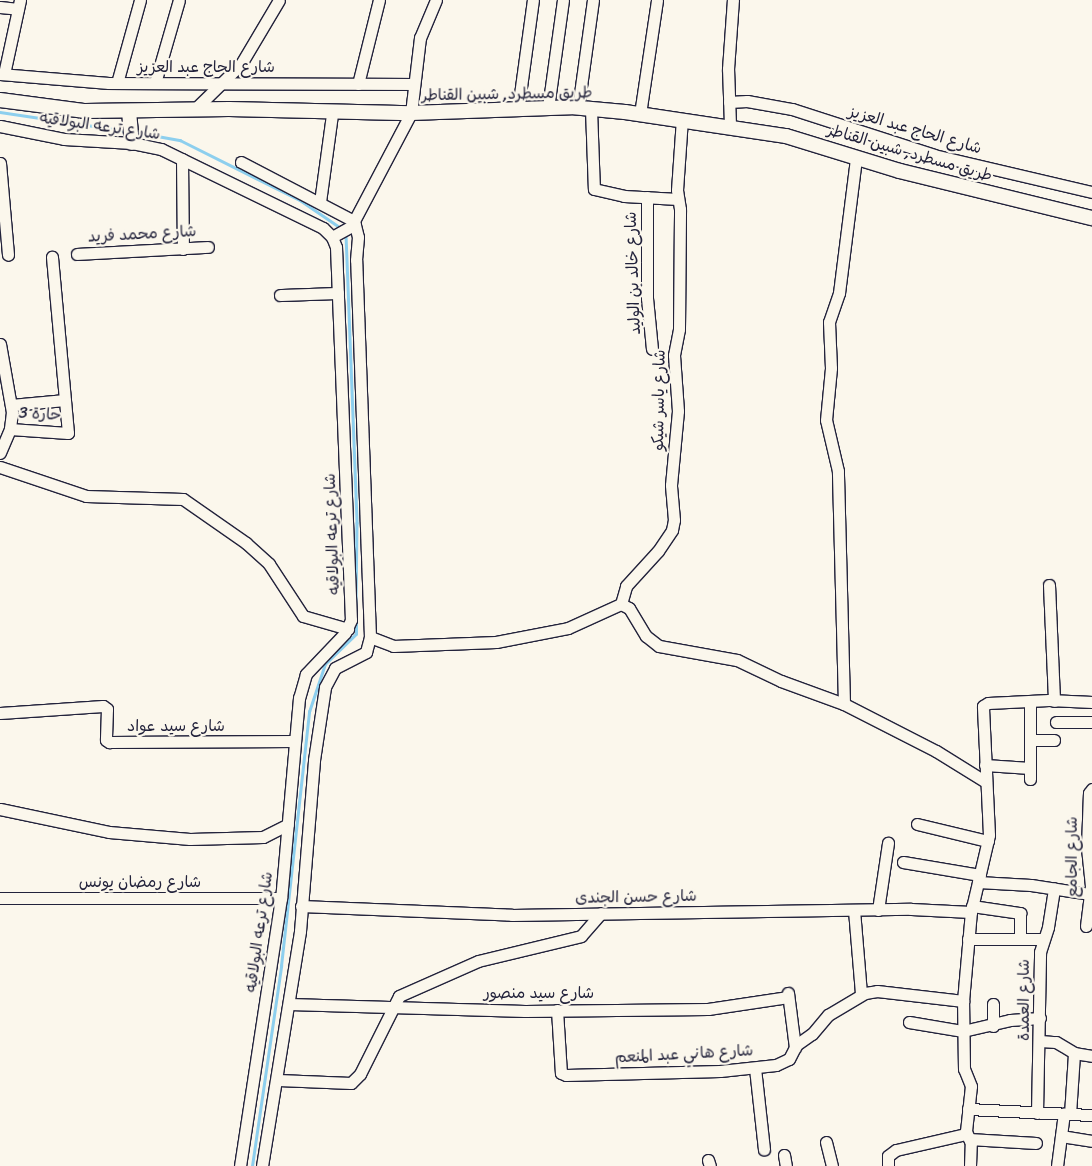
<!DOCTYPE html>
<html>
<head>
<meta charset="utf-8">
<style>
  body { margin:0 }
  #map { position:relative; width:1092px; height:1166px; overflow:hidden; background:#fbf7ec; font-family:Sriracha,"Playpen Sans Arabic",sans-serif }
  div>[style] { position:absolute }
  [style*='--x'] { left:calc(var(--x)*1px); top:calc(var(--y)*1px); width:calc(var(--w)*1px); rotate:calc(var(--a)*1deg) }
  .stream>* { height:2.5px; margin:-1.25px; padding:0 1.25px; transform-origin:1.25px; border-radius:1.25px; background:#8dcfee }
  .roads { filter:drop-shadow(1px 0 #22223b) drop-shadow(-1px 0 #22223b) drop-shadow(0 1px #22223b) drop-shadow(0 -1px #22223b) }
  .minor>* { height:11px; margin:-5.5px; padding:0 5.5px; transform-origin:5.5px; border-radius:5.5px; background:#fbf7ec }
  .major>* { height:14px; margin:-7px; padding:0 7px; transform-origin:7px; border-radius:7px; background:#fbf7ec }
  span { translate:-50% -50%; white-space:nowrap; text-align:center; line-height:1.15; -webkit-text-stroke:4.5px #fbf7ec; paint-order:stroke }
  .street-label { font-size:16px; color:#22223b }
</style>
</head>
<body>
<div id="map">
  <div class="stream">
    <i style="--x:0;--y:112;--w:128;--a:8.5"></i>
    <i style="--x:135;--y:132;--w:46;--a:10.1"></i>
    <i style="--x:180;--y:140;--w:134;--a:26.6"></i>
    <i style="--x:300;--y:200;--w:50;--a:34.3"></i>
    <i style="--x:346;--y:234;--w:289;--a:87.8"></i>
    <i style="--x:357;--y:523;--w:88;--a:90.7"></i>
    <i style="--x:252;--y:1166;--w:202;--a:-81.7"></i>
    <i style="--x:281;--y:966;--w:256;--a:-83.7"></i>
    <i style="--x:309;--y:712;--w:51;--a:-71.6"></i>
    <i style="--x:325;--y:664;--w:43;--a:-44.1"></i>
    <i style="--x:356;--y:634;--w:13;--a:-90"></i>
  </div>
  <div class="roads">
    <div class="minor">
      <i style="--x:0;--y:7;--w:18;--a:6"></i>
      <i style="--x:0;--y:74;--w:109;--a:4.7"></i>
      <i style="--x:109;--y:83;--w:304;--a:0.2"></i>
      <i style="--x:4;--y:74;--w:76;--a:-77.8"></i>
      <i style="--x:117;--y:83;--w:86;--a:-74.5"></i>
      <i style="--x:155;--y:83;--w:86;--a:-73.9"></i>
      <i style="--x:358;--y:84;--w:87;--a:-76"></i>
      <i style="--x:729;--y:102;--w:18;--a:-3"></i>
      <i style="--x:747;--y:101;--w:46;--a:10.1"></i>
      <i style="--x:792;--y:109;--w:149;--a:17.9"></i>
      <i style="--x:934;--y:155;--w:162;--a:13.2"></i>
      <i style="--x:548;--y:108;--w:109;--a:-82.1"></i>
      <i style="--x:578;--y:108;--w:109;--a:-82.1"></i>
      <i style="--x:518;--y:109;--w:110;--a:-82.2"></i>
      <i style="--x:591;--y:109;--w:80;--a:87.9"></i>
      <i style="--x:594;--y:189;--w:31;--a:13"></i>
      <i style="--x:624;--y:196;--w:54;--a:3.2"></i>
      <i style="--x:194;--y:110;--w:66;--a:-44.4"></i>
      <i style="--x:241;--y:64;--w:74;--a:-59.3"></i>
      <i style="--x:640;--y:114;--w:115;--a:-81.5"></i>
      <i style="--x:730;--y:125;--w:56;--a:-92"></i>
      <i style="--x:728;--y:69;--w:69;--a:-85.9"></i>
      <i style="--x:0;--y:126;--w:65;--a:11.5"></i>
      <i style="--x:64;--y:139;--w:68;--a:3.4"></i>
      <i style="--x:132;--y:143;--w:30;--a:12"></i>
      <i style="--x:161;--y:149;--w:180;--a:26"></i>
      <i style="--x:323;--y:228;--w:13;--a:45"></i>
      <i style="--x:332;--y:237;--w:11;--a:68"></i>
      <i style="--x:336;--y:247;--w:373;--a:87.7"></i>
      <i style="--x:351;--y:620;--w:14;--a:115"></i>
      <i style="--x:345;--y:633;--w:57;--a:133.6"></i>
      <i style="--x:306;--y:674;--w:25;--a:106"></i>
      <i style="--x:299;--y:698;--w:201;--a:95.1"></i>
      <i style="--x:281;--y:898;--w:271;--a:98.7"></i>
      <i style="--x:182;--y:159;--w:90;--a:89.4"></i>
      <i style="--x:241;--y:162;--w:127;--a:27.6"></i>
      <i style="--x:0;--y:163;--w:92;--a:85"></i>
      <i style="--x:647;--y:197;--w:101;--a:90"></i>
      <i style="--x:647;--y:298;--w:51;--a:84.4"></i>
      <i style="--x:320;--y:202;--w:89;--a:-82.2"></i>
      <i style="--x:332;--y:237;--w:26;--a:-29"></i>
      <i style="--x:77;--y:254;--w:131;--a:-3.1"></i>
      <i style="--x:280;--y:295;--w:58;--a:-2"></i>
      <i style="--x:0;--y:344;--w:69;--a:80"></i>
      <i style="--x:12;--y:412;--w:17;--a:97"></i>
      <i style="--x:10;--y:429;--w:26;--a:113"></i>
      <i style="--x:11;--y:405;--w:54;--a:-5.3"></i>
      <i style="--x:10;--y:429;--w:58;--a:3.9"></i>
      <i style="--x:68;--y:433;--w:177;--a:-95.2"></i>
      <i style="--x:0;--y:467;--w:91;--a:18.6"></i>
      <i style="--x:86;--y:496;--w:97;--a:1.8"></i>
      <i style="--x:183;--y:499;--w:77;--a:34.9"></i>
      <i style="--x:246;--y:543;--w:31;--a:42"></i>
      <i style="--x:269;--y:564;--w:62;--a:56.8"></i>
      <i style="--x:303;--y:616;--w:47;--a:16.1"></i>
      <i style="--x:1049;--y:585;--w:116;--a:87.5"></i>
      <i style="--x:621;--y:604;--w:19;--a:-74"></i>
      <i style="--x:626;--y:586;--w:47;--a:-47.6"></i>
      <i style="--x:658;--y:551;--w:25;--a:-56"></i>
      <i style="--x:672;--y:530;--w:10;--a:-79"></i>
      <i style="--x:674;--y:520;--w:35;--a:-95"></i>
      <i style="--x:671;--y:485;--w:74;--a:-84.6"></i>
      <i style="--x:678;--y:411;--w:56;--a:-94.1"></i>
      <i style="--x:674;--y:355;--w:26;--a:-79"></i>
      <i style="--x:679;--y:329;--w:120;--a:-89.5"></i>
      <i style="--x:680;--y:209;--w:19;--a:-99"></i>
      <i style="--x:677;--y:190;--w:71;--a:-86"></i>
      <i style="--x:370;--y:637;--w:25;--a:21"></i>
      <i style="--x:393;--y:646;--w:103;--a:-2.2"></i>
      <i style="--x:496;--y:642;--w:73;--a:-11"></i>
      <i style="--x:568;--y:628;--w:58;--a:-24.4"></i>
      <i style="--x:621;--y:604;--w:9;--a:27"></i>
      <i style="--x:629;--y:608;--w:33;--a:59"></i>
      <i style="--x:646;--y:636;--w:16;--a:38"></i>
      <i style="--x:659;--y:646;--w:79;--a:10.2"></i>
      <i style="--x:737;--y:660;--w:49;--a:25.5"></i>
      <i style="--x:781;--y:681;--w:67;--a:20.1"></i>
      <i style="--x:844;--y:704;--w:103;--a:27.1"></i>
      <i style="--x:936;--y:751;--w:59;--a:31.8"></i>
      <i style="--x:844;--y:704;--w:233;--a:-91.5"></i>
      <i style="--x:838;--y:471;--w:52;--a:-103.2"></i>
      <i style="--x:826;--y:420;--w:52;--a:-84.5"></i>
      <i style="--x:831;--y:368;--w:46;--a:-92.5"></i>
      <i style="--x:829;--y:322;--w:31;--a:-71"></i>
      <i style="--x:839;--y:293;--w:135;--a:-82.8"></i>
      <i style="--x:0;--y:713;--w:103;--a:-3.9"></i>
      <i style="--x:103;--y:706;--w:5;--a:37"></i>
      <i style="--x:107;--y:709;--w:31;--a:92"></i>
      <i style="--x:106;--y:740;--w:4;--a:34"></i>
      <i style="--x:109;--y:742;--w:186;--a:-0.3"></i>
      <i style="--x:1056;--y:722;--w:36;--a:0"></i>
      <i style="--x:1031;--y:740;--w:23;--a:0"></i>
      <i style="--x:985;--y:765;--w:45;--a:3.8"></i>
      <i style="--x:1030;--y:779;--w:78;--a:-90"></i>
      <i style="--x:0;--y:809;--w:111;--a:11.9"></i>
      <i style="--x:109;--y:832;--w:81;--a:4.9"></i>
      <i style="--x:190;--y:839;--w:73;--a:-1.6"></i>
      <i style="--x:263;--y:837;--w:28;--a:-27"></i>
      <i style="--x:917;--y:824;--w:73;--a:13.5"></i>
      <i style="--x:903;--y:862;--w:78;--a:9.6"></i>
      <i style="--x:978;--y:882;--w:53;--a:3.2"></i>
      <i style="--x:1031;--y:885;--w:60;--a:8.7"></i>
      <i style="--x:0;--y:898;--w:281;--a:0"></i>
      <i style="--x:301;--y:906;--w:211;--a:2.4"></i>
      <i style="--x:512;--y:915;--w:399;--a:-0.9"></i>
      <i style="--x:911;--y:909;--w:60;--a:2.9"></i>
      <i style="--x:972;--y:906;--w:49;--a:8.3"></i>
      <i style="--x:1020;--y:913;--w:26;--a:90"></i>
      <i style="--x:854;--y:910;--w:84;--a:85.2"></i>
      <i style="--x:878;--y:910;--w:68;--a:-81.5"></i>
      <i style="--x:1086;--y:926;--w:40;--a:-82.9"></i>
      <i style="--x:1091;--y:886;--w:39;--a:-96"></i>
      <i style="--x:1087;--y:847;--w:54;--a:-87.9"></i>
      <i style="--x:1089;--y:793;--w:5;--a:-53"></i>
      <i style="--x:968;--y:939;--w:75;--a:0"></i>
      <i style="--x:788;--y:993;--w:55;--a:82.7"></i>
      <i style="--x:289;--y:1004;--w:236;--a:1.7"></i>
      <i style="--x:525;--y:1011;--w:183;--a:-0.6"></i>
      <i style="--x:708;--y:1009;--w:81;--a:-8.5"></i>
      <i style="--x:993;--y:1004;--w:22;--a:90"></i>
      <i style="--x:557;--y:1010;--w:63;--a:86.4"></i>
      <i style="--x:561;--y:1073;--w:5;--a:22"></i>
      <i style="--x:566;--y:1075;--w:154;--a:-1.5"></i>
      <i style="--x:720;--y:1071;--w:56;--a:-6.1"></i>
      <i style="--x:776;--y:1065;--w:14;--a:-25"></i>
      <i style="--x:789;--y:1059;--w:16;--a:-63"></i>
      <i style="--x:796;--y:1045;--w:19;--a:-35"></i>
      <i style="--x:812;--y:1034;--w:25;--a:-50"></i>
      <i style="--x:828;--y:1015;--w:43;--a:-30.7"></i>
      <i style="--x:865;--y:993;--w:12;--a:-9"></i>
      <i style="--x:877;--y:991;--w:87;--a:6.6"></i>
      <i style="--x:909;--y:1022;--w:55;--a:9.5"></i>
      <i style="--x:963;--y:1031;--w:48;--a:-13.2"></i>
      <i style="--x:1010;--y:1020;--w:30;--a:-4"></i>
      <i style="--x:1040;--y:1041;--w:16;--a:4"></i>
      <i style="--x:1056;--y:1042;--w:21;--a:31"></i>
      <i style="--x:1074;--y:1053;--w:18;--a:9"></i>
      <i style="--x:755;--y:1068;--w:82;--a:83.7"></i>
      <i style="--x:278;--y:1080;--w:73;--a:2.4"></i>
      <i style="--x:351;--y:1083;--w:13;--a:-45"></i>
      <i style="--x:360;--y:1074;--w:87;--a:-63.4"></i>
      <i style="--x:399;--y:996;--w:86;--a:-23.9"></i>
      <i style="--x:478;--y:961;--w:106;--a:-13.6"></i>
      <i style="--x:581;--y:936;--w:30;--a:-49"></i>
      <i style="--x:968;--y:1109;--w:124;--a:2.8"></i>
      <i style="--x:1037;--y:1113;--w:161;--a:-88.9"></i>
      <i style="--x:1040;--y:952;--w:26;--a:-72"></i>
      <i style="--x:1048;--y:927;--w:39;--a:-81"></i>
      <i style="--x:1070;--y:1114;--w:61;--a:-86.2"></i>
      <i style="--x:1061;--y:1136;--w:31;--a:9"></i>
      <i style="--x:969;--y:1139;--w:67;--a:3.4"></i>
      <i style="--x:826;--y:1142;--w:25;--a:76"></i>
      <i style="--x:784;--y:1155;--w:11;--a:80"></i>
      <i style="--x:708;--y:1160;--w:6;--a:72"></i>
      <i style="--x:262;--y:1166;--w:238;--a:-80.8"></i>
      <i style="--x:300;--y:931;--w:172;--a:-85.3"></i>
      <i style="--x:314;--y:760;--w:74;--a:-81.4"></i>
      <i style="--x:325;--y:687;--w:21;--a:-62"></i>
      <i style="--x:335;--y:668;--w:35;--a:-27"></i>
      <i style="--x:366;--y:652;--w:16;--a:-75"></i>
      <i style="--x:370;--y:637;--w:377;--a:-92.1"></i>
      <i style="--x:356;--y:260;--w:23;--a:-85"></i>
      <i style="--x:358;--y:237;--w:16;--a:-104"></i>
      <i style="--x:354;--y:221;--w:122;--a:-62.2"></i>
      <i style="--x:411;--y:113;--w:76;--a:-83.2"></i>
      <i style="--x:420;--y:38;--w:41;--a:-67.2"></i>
      <i style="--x:888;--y:1166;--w:10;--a:-90"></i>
      <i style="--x:888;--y:1156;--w:10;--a:-37"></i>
      <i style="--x:896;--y:1150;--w:72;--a:-12.9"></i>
      <i style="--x:970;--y:1166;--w:23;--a:-88"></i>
      <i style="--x:971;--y:1143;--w:13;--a:-113"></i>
      <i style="--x:966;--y:1131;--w:45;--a:-83.7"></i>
      <i style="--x:971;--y:1086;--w:18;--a:-112"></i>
      <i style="--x:964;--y:1069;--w:68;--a:-90.8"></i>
      <i style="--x:963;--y:1001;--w:89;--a:-84.9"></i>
      <i style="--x:971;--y:912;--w:79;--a:-76.8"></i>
      <i style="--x:989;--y:835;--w:129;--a:-92.7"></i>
      <i style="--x:983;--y:706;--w:6;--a:-31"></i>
      <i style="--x:988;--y:703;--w:61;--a:-2.8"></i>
      <i style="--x:1049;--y:700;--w:43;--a:2.7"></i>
      <i style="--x:1057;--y:1166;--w:53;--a:-82.5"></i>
    </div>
    <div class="major">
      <i style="--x:0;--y:100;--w:86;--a:7.4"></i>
      <i style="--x:85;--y:111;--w:144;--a:-0.8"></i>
      <i style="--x:229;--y:109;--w:182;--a:1.3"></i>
      <i style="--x:411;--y:113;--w:160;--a:-2.1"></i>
      <i style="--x:571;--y:107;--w:54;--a:5.3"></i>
      <i style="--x:625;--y:112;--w:163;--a:8.5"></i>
      <i style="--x:786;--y:136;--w:119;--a:17.1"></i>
      <i style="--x:900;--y:171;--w:198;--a:13.8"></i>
      <i style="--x:129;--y:111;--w:32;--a:85"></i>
    </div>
  </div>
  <div class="street-label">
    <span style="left:206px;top:67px">شارع الحاج عبد العزيز</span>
    <span style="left:507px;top:94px;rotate:-1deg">طريق مسطرد, شبين القناطر</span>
    <span style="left:100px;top:126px;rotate:8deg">شارع ترعه البولاقيه</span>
    <span style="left:915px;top:130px;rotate:16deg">شارع الحاج عبد العزيز</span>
    <span style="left:910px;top:153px;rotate:16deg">طريق مسطرد, شبين القناطر</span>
    <span style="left:142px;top:234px;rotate:-3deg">شارع محمد فريد</span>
    <span style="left:633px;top:273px;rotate:-92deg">شارع خالد بن الوليد</span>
    <span style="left:659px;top:400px;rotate:-89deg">شارع ياسر شيكو</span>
    <span style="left:40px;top:414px;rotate:3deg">حارة 3</span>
    <span style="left:332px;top:534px;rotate:-92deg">شارع ترعه البولاقيه</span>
    <span style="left:176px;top:726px">شارع سيد عواد</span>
    <span style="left:1072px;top:857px;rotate:-90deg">شارع الجامع</span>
    <span style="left:140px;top:882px">شارع رمضان يونس</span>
    <span style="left:636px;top:897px;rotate:-1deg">شارع حسن الجندى</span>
    <span style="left:259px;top:932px;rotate:-82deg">شارع ترعه البولاقيه</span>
    <span style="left:539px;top:993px">شارع سيد منصور</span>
    <span style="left:1024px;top:1000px;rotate:-90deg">شارع العمدة</span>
    <span style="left:684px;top:1054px;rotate:-3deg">شارع هاني عبد المنعم</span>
  </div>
</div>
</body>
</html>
